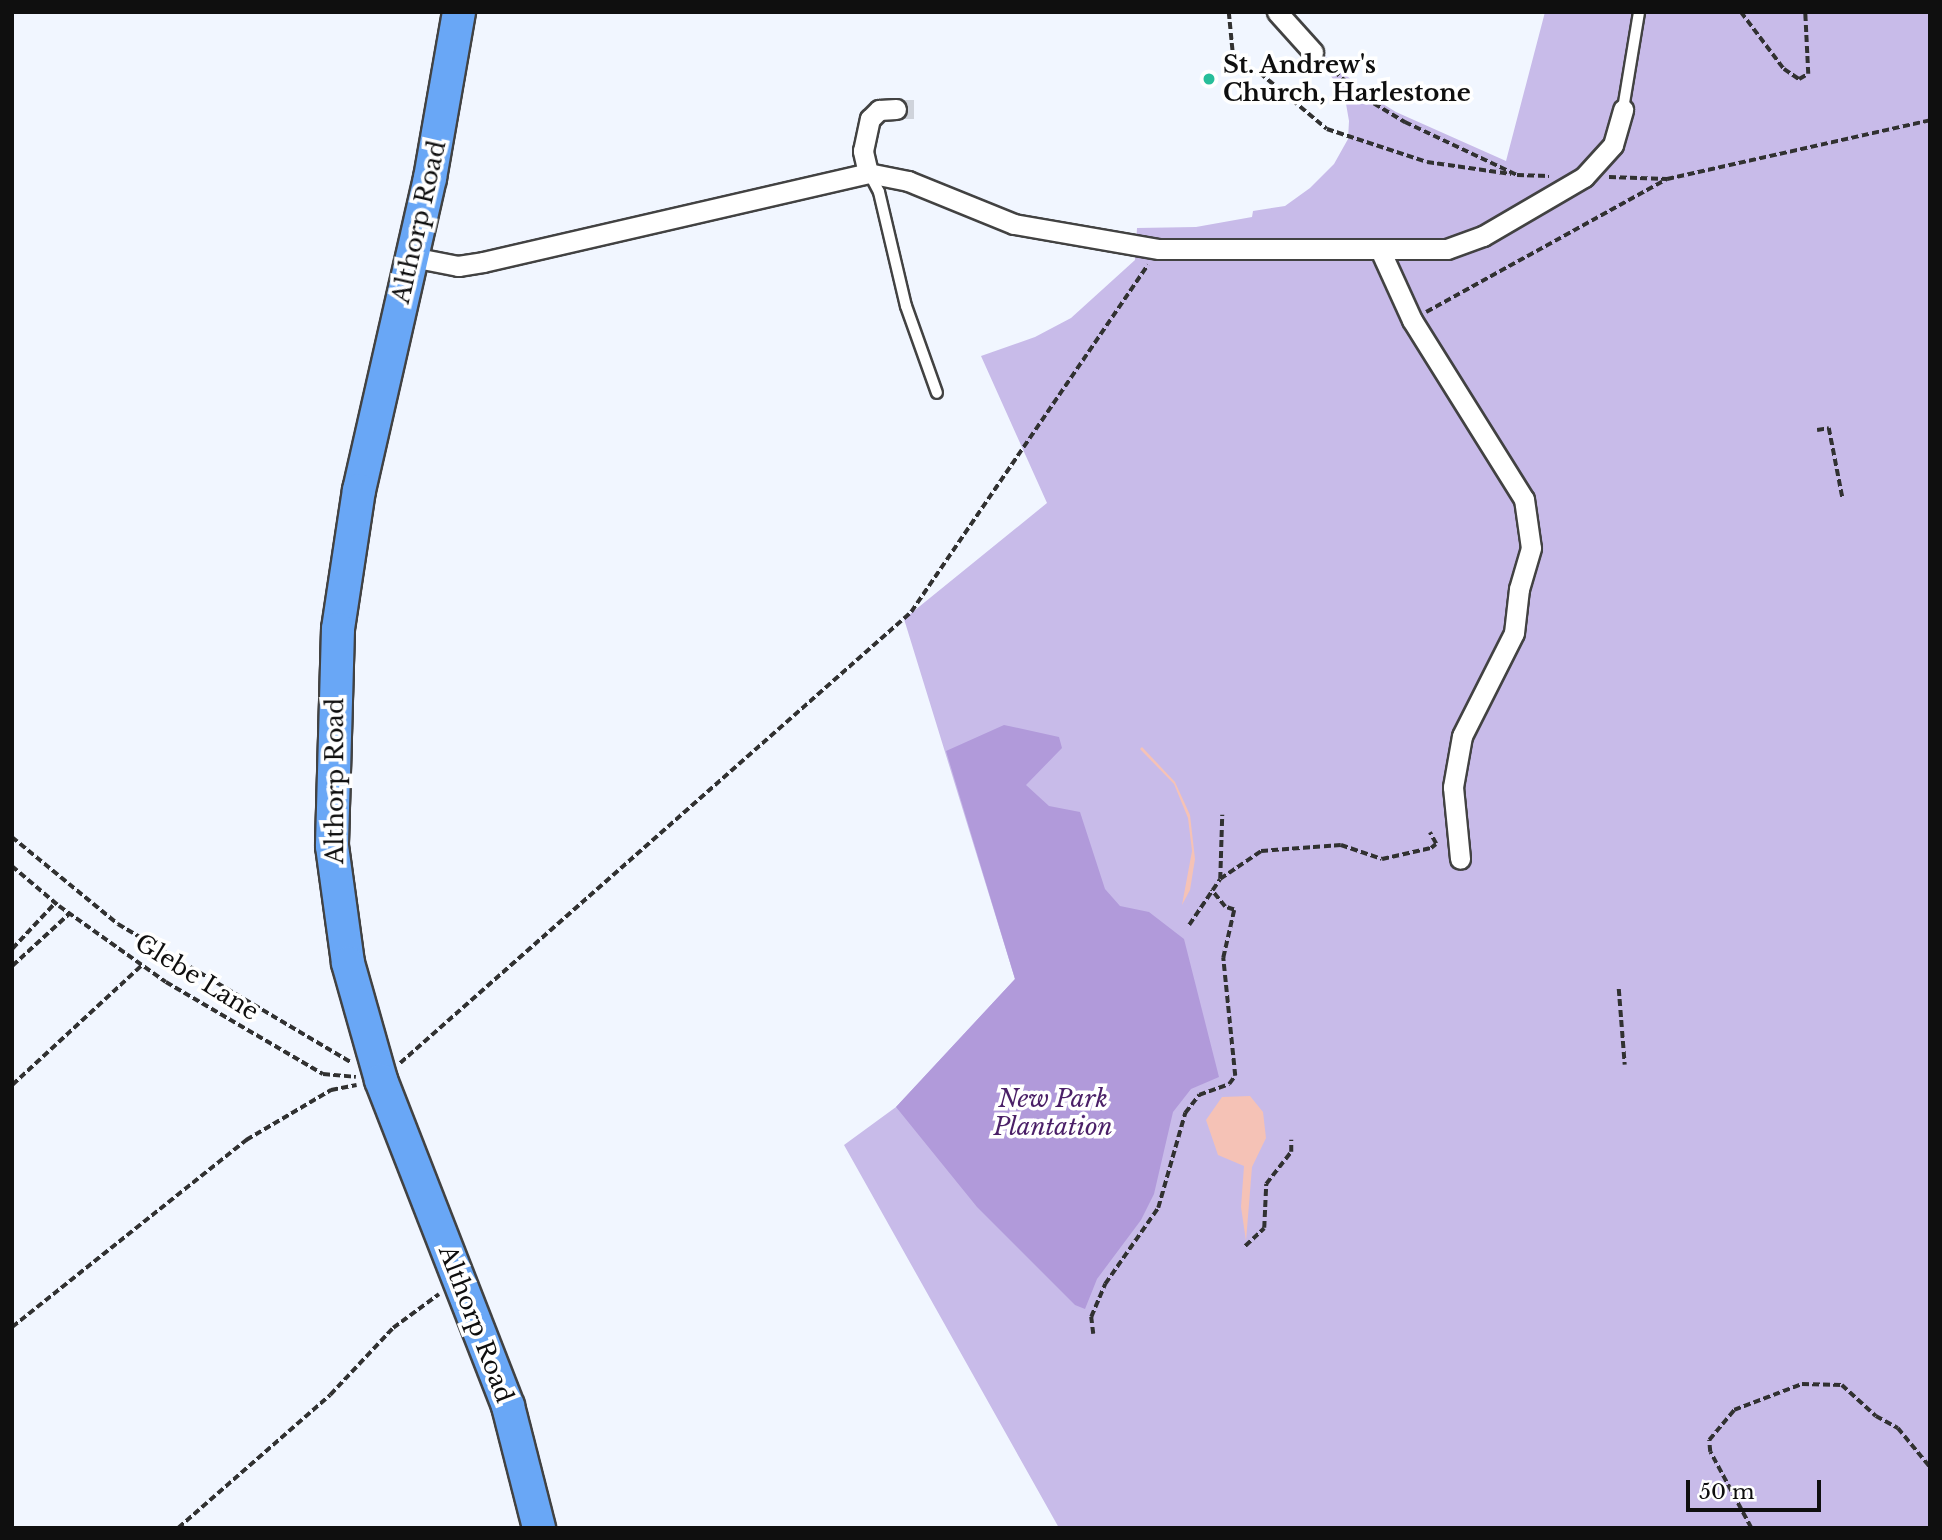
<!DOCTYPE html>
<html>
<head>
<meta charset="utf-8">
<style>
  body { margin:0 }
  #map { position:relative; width:1942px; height:1540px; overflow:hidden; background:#f1f6ff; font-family:"Libre Baskerville",serif }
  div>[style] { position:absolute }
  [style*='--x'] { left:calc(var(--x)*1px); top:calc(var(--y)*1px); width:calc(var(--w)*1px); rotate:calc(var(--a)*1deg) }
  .green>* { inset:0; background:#c8bbe9 }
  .forest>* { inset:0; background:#b19ada }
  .water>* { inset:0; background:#f5c2b6 }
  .street-tunnel>* { height:19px; margin-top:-9.5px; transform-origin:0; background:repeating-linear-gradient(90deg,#cfd3db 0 19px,transparent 0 29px) }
  .path>* { height:3.5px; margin-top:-1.75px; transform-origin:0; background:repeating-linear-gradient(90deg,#313131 0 7px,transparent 0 10.5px) }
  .roads { filter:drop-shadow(2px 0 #424242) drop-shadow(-2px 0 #424242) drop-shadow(0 2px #424242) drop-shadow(0 -2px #424242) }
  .lane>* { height:10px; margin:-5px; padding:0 5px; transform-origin:5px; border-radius:5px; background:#fff }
  .street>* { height:19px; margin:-9.5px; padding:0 9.5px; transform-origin:9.5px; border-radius:9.5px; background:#fff }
  .primary>* { height:32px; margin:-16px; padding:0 16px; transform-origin:16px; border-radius:16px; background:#69a7f6 }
  .dots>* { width:19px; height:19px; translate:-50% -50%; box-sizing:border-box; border:4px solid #fff; border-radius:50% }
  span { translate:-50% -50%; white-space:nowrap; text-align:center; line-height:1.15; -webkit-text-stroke:7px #fff; paint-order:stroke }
  .poi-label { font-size:24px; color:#0f0f0f; font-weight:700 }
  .left { translate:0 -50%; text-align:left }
  .street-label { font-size:24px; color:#0f0f0f }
  .park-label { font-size:24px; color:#4a1f67; font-style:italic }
  .frame { position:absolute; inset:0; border:14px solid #0f0f0f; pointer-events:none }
  .scale { position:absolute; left:1686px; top:1480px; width:135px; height:32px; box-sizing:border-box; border:4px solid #0f0f0f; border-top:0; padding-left:9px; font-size:21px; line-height:24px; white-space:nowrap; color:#0f0f0f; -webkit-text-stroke:5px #fff; paint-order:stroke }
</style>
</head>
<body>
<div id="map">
  <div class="green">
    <i style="clip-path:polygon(1545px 12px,1930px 12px,1930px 1528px,1059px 1528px,844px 1145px,896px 1107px,1015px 979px,904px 619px,1047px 503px,981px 356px,1035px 337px,1071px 318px,1135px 260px,1137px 228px,1196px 227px,1252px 217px,1253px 211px,1285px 206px,1310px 188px,1334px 164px,1348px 139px,1349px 121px,1345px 98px,1331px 76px,1310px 57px,1317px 49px,1367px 94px,1396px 112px,1506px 161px)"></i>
  </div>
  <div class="forest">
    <i style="clip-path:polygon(1004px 725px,1059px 737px,1062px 748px,1026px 785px,1049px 806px,1080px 812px,1105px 889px,1120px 906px,1149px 912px,1184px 939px,1219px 1077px,1191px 1089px,1173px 1112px,1154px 1194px,1141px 1220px,1097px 1279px,1085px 1309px,1075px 1305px,977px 1207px,896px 1107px,1015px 979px,946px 751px)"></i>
  </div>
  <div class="water">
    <i style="clip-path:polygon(1142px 747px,1175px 782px,1190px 815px,1195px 859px,1190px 890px,1182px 905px,1192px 851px,1188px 818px,1174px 784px,1140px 749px)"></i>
    <i style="clip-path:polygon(1250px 1096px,1263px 1112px,1266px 1138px,1252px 1167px,1246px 1241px,1241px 1207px,1244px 1166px,1218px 1155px,1206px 1120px,1222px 1097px)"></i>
  </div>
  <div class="street-tunnel">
    <i style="--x:896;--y:109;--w:18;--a:0"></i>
  </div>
  <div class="path">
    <i style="--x:1229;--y:12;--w:52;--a:84.5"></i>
    <i style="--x:1234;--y:64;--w:28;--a:19"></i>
    <i style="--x:1260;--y:73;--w:87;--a:39.9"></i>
    <i style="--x:1327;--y:129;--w:105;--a:18.3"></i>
    <i style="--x:1427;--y:162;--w:85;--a:8.1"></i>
    <i style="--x:1741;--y:12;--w:71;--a:53"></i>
    <i style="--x:1784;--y:69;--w:18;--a:34"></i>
    <i style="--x:1799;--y:79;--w:10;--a:-29"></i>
    <i style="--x:1808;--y:74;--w:62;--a:-92.8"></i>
    <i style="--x:1326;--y:64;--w:52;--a:41.1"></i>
    <i style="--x:1365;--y:98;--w:47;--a:31"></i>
    <i style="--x:1405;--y:122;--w:124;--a:25.3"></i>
    <i style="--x:1517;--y:175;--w:32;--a:2"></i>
    <i style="--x:1609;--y:177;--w:58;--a:2"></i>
    <i style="--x:1667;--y:179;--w:270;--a:-12.6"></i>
    <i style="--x:1426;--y:312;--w:275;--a:-28.9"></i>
    <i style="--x:1817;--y:430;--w:12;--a:-9"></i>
    <i style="--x:1829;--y:428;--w:73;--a:79"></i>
    <i style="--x:12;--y:837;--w:137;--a:39.4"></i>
    <i style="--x:118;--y:924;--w:272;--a:30.7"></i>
    <i style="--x:12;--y:866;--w:62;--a:40.4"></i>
    <i style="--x:59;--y:906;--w:131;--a:35.4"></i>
    <i style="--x:166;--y:982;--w:182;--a:30.4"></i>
    <i style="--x:323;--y:1074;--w:33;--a:5"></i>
    <i style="--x:1220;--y:879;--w:64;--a:-88.2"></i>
    <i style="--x:1189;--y:925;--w:55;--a:-56"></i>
    <i style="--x:1220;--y:879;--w:50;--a:-34.3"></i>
    <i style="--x:1261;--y:851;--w:80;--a:-4.3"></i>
    <i style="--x:1341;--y:845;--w:43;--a:18.9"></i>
    <i style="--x:1382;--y:859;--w:50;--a:-12.7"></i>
    <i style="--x:1431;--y:848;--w:6;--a:-39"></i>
    <i style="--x:1436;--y:844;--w:13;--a:-119"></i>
    <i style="--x:12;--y:949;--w:63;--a:-46.9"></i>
    <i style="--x:12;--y:966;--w:77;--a:-42.4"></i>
    <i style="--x:1619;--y:989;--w:76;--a:85.5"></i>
    <i style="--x:400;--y:1063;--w:682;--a:-41.43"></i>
    <i style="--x:911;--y:612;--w:420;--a:-55.7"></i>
    <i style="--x:12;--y:1085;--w:177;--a:-42.7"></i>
    <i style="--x:1245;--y:1246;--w:26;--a:-43"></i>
    <i style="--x:1264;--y:1228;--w:44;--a:-87.4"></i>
    <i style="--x:1266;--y:1184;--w:41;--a:-52"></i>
    <i style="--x:1291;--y:1152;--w:12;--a:-90"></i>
    <i style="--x:12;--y:1327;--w:300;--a:-38.6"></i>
    <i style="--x:246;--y:1140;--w:99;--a:-30.5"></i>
    <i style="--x:331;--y:1090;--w:26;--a:-11"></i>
    <i style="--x:1093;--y:1334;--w:17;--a:-97"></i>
    <i style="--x:1091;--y:1317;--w:36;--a:-67"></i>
    <i style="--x:1105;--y:1284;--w:93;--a:-55.1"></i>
    <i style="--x:1158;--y:1208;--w:99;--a:-74.1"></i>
    <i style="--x:1185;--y:1113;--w:23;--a:-52"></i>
    <i style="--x:1199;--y:1095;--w:32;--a:-20"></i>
    <i style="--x:1229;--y:1084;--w:10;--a:-53"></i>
    <i style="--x:1235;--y:1076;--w:119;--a:-95.8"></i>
    <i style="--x:1223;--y:958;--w:49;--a:-77.1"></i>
    <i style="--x:1234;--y:910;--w:9;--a:-162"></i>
    <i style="--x:1225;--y:907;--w:22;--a:-129"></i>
    <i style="--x:178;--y:1528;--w:202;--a:-41.2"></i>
    <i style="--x:330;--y:1395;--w:92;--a:-46.8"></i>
    <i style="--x:393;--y:1328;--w:57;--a:-36.5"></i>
    <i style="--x:1751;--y:1528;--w:86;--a:-118.3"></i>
    <i style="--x:1710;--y:1452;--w:12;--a:-95"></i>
    <i style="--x:1709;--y:1440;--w:39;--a:-50"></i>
    <i style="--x:1734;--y:1410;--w:73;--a:-20.9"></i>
    <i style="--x:1802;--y:1384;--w:40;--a:1.4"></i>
    <i style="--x:1842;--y:1385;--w:46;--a:42.4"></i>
    <i style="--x:1876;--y:1416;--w:25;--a:29"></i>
    <i style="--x:1898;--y:1428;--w:50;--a:50.6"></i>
  </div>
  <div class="roads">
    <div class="lane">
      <i style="--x:1623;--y:109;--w:98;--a:-80.6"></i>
      <i style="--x:869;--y:173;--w:21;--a:62"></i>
      <i style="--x:879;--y:192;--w:117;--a:76.7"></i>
      <i style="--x:906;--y:306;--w:92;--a:70.4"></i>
    </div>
    <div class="street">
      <i style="--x:1277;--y:12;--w:54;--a:48"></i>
      <i style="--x:868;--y:173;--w:23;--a:-103"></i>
      <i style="--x:863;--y:151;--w:33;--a:-78"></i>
      <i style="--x:870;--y:119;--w:13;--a:-45"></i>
      <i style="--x:879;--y:110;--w:17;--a:-3"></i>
      <i style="--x:1381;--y:252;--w:75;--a:65.5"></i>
      <i style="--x:1412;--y:320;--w:211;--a:58"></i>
      <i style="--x:1524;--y:499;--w:49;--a:81.9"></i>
      <i style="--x:1531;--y:548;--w:43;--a:106.3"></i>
      <i style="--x:1519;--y:589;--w:44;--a:96.5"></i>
      <i style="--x:1514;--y:633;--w:115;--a:116.8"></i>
      <i style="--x:1462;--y:736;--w:52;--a:100"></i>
      <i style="--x:1453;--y:787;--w:72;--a:84.4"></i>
      <i style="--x:412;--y:257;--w:47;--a:11.1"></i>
      <i style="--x:458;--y:266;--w:25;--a:-9"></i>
      <i style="--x:483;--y:262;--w:395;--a:-13"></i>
      <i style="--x:868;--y:173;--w:41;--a:11.3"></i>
      <i style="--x:908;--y:181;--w:114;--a:22.1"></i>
      <i style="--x:1014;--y:224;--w:147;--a:9.8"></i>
      <i style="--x:1159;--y:249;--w:288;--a:0"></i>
      <i style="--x:1447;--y:249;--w:38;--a:-20"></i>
      <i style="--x:1483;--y:236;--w:117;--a:-30.3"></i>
      <i style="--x:1584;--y:177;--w:43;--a:-47.8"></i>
      <i style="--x:1613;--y:145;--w:37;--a:-74"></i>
    </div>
    <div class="primary">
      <i style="--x:459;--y:12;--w:169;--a:99.9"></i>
      <i style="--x:430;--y:178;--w:320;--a:102.8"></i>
      <i style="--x:359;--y:490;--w:141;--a:98.6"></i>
      <i style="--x:338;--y:629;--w:217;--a:91.6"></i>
      <i style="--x:332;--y:846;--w:118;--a:82.2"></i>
      <i style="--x:348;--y:963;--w:122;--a:74.2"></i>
      <i style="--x:381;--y:1080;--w:350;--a:68.7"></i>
      <i style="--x:508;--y:1406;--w:126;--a:75.7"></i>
    </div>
  </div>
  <div class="dots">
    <i style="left:1209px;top:79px;background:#28be9a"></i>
  </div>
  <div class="poi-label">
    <span class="left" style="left:1223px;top:79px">St. Andrew's<br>Church, Harlestone</span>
  </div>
  <div class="street-label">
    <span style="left:419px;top:222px;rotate:-77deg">Althorp Road</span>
    <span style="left:335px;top:781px;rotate:-90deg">Althorp Road</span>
    <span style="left:197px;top:977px;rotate:32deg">Glebe Lane</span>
    <span style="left:476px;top:1324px;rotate:69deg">Althorp Road</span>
  </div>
  <div class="park-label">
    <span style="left:1053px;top:1113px">New Park<br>Plantation</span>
  </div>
  <div class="frame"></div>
  <div class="scale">50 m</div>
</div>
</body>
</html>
